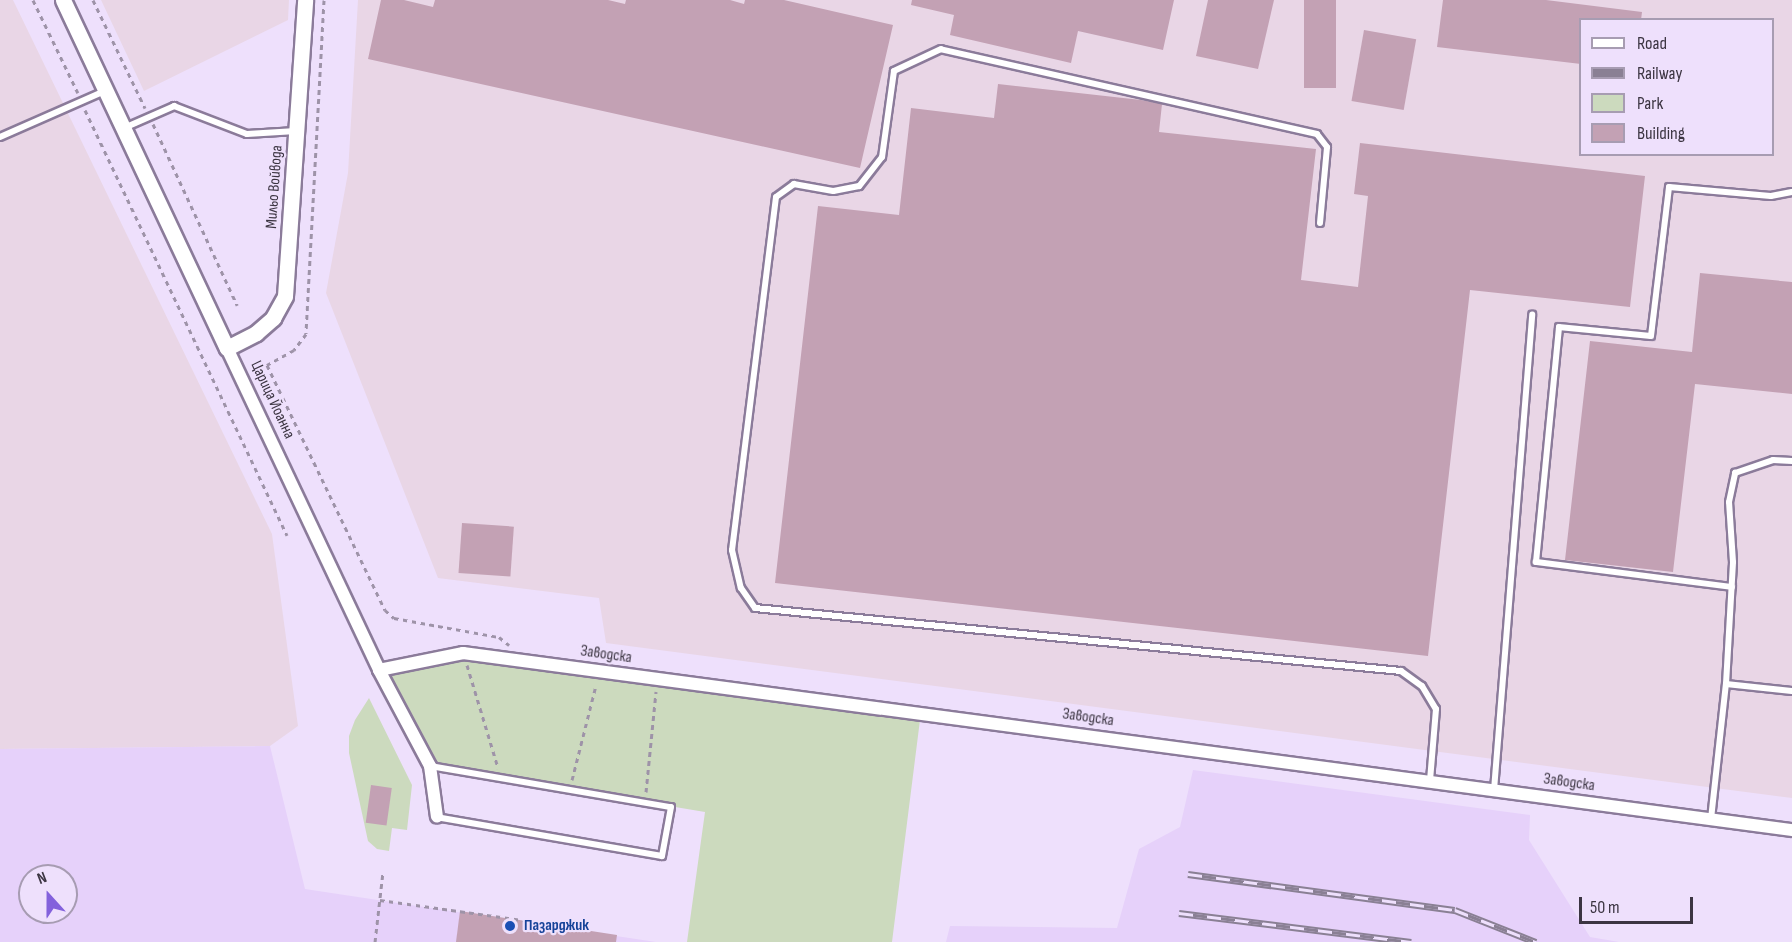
<!DOCTYPE html>
<html>
<head>
<meta charset="utf-8">
<style>
  body { margin:0 }
  #map { position:relative; width:1792px; height:942px; overflow:hidden; background:#eee0fc; font-family:"Sofia Sans Condensed",sans-serif }
  div>[style] { position:absolute }
  [style*='--x'] { left:calc(var(--x)*1px); top:calc(var(--y)*1px); width:calc(var(--w)*1px); rotate:calc(var(--a)*1deg) }
  .industrial>* { inset:0; background:#e9d6e6 }
  .built>* { inset:0; background:#e6d1fa }
  .green>* { inset:0; background:#ccdabe }
  .building>* { inset:0; background:#c3a1b4; transform-origin:0 0 }
  .path>* { height:3px; margin-top:-1.5px; transform-origin:0; background:repeating-linear-gradient(90deg,#9e93a8 0 4.5px,transparent 0 9px) }
  .roads { filter:drop-shadow(2px 0 #8b7b9a) drop-shadow(-2px 0 #8b7b9a) drop-shadow(0 2px #8b7b9a) drop-shadow(0 -2px #8b7b9a) }
  .service>* { height:6px; margin:-3px; padding:0 3px; transform-origin:3px; border-radius:3px; background:#fff }
  .minor>* { height:12px; margin:-6px; padding:0 6px; transform-origin:6px; border-radius:6px; background:#fff }
  .tertiary>* { height:15px; margin:-7.5px; padding:0 7.5px; transform-origin:7.5px; border-radius:7.5px; background:#fff }
  .rail>* { height:7px; margin-top:-3.5px; transform-origin:0; background:repeating-linear-gradient(90deg,#eee0fc 0 14px,#8a8094 0 28px); box-sizing:border-box; border-block:2px solid #8a8094 }
  .dots>* { width:16px; height:16px; translate:-50% -50%; box-sizing:border-box; border:3px solid #eee0fc; border-radius:50% }
  span { translate:-50% -50%; white-space:nowrap; text-align:center; line-height:1.15; -webkit-text-stroke:4.5px #eee0fc; paint-order:stroke }
  .street-label { font-size:16px; color:#3c3542 }
  .transit-label { font-size:16px; color:#164399; font-weight:700 }
  .left { translate:0 -50%; text-align:left }
  .legend { position:absolute; left:1579px; top:18px; width:195px; height:138px; box-sizing:border-box; background:#eee0fc; border:2px solid #a79cb2; margin:0; padding:8px 10px; list-style:none; font-size:18px; color:#3c3542 }
  .legend li { display:flex; align-items:center; gap:12px; height:30px }
  .legend b { width:30px; border:2px solid #a79cb2 }
  .north { position:absolute; left:18px; top:864px; width:60px; height:60px; box-sizing:border-box; background:#eee0fc; border:2px solid #a79cb2; border-radius:50%; rotate:339deg; font-size:16px; font-weight:700; line-height:24px; text-align:center; color:#3c3542 }
  .north::after { content:''; display:block; margin:auto; width:21px; height:27px; background:#8361dc; clip-path:polygon(50% 0,100% 100%,50% 72%,0 100%) }
  .scale { position:absolute; left:1579px; top:897px; width:114px; height:27px; box-sizing:border-box; border:3px solid #3c3542; border-top:0; padding-left:8px; font-size:18px; line-height:21px; white-space:nowrap; color:#3c3542; -webkit-text-stroke:4px #eee0fc; paint-order:stroke }
</style>
</head>
<body>
<div id="map">
  <div class="industrial">
    <i style="clip-path:polygon(0 0,13px 0,272px 534px,298px 726px,270px 746px,0 749px)"></i>
    <i style="clip-path:polygon(101px 0,289px 0,288px 20px,144px 91px)"></i>
    <i style="clip-path:polygon(evenodd,358px 0,1792px 0,1792px 798px,606px 643px,599px 598px,438px 578px,326px 293px,348px 173px,358px 0,1580px 20px,1772px 20px,1772px 154px,1580px 154px,1580px 20px)"></i>
  </div>
  <div class="built">
    <i style="clip-path:polygon(evenodd,270px 746px,305px 889px,656px 942px,0 942px,0 749px,270px 746px,30px 876px,66px 876px,66px 912px,30px 912px,30px 876px)"></i>
    <i style="clip-path:polygon(1193px 770px,1530px 815px,1529px 840px,1590px 937px,1619px 942px,946px 942px,950px 926px,1117px 928px,1139px 849px,1180px 827px)"></i>
  </div>
  <div class="green">
    <i style="clip-path:polygon(463px 653px,921px 712px,892px 942px,687px 942px,705px 812px,430px 766px,379px 670px)"></i>
    <i style="clip-path:polygon(369px 698px,412px 785px,407px 830px,392px 828px,389px 851px,377px 849px,368px 841px,349px 753px,349px 736px,355px 720px)"></i>
  </div>
  <div class="building">
    <i style="clip-path:polygon(381px 0,404px 0,433px 7px,435px 0,608px 0,625px 4px,626px 0,730px 0,744px 4px,745px 0,784px 0,893px 25px,860px 168px,368px 59px)"></i>
    <i style="clip-path:polygon(912px 0,1174px 0,1163px 50px,1078px 31px,1071px 63px,950px 35px,954px 15px,911px 5px)"></i>
    <i style="clip-path:polygon(1208px 0,1274px 0,1258px 69px,1196px 56px)"></i>
    <i style="left:1304px;top:0;width:32px;height:88px"></i>
    <i style="clip-path:polygon(1443px 0,1546px 0,1642px 12px,1641px 20px,1581px 20px,1581px 64px,1437px 47px)"></i>
    <i style="left:1364px;top:30px;width:53px;height:72px;rotate:10deg"></i>
    <i style="clip-path:polygon(998px 84px,1141px 100px,1162px 104px,1159px 132px,1316px 149px,1301px 280px,1358px 287px,1368px 196px,1354px 194px,1360px 143px,1645px 176px,1630px 307px,1470px 290px,1428px 656px,775px 583px,818px 206px,899px 215px,911px 108px,994px 118px)"></i>
    <i style="clip-path:polygon(1700px 273px,1792px 282px,1792px 394px,1695px 384px,1673px 572px,1565px 560px,1590px 341px,1692px 352px)"></i>
    <i style="left:462px;top:523px;width:52px;height:50px;rotate:4deg"></i>
    <i style="left:371px;top:785px;width:21px;height:38px;rotate:8deg"></i>
    <i style="clip-path:polygon(460px 911px,617px 935px,616px 942px,456px 942px)"></i>
  </div>
  <div class="path">
    <i style="--x:33;--y:0;--w:103;--a:64.2"></i>
    <i style="--x:93;--y:0;--w:120;--a:64.3"></i>
    <i style="--x:324;--y:0;--w:334;--a:93.1"></i>
    <i style="--x:306;--y:334;--w:20;--a:127"></i>
    <i style="--x:294;--y:350;--w:31;--a:151"></i>
    <i style="--x:267;--y:365;--w:272;--a:64.3"></i>
    <i style="--x:385;--y:610;--w:12;--a:42"></i>
    <i style="--x:394;--y:618;--w:107;--a:10.3"></i>
    <i style="--x:499;--y:637;--w:13;--a:39"></i>
    <i style="--x:85;--y:110;--w:471;--a:64.6"></i>
    <i style="--x:153;--y:124;--w:200;--a:65.1"></i>
    <i style="--x:467;--y:665;--w:108;--a:73.2"></i>
    <i style="--x:572;--y:780;--w:98;--a:-75.8"></i>
    <i style="--x:646;--y:792;--w:101;--a:-84.3"></i>
    <i style="--x:380;--y:900;--w:172;--a:8"></i>
    <i style="--x:375;--y:942;--w:70;--a:-83.5"></i>
  </div>
  <div class="roads">
    <div class="service">
      <i style="--x:124;--y:128;--w:55;--a:-23.7"></i>
      <i style="--x:174;--y:106;--w:78;--a:21"></i>
      <i style="--x:247;--y:134;--w:49;--a:-3.5"></i>
      <i style="--x:0;--y:137;--w:115;--a:-23.7"></i>
      <i style="--x:1320;--y:223;--w:76;--a:-84.7"></i>
      <i style="--x:1327;--y:147;--w:16;--a:-128"></i>
      <i style="--x:1317;--y:134;--w:385;--a:-167.3"></i>
      <i style="--x:941;--y:49;--w:52;--a:154.9"></i>
      <i style="--x:894;--y:71;--w:87;--a:97.9"></i>
      <i style="--x:882;--y:157;--w:37;--a:128"></i>
      <i style="--x:859;--y:186;--w:26;--a:169"></i>
      <i style="--x:833;--y:191;--w:40;--a:-170"></i>
      <i style="--x:794;--y:184;--w:22;--a:144"></i>
      <i style="--x:776;--y:197;--w:356;--a:97.1"></i>
      <i style="--x:732;--y:550;--w:39;--a:77"></i>
      <i style="--x:741;--y:588;--w:24;--a:55"></i>
      <i style="--x:755;--y:608;--w:649;--a:5.57"></i>
      <i style="--x:1401;--y:671;--w:26;--a:36"></i>
      <i style="--x:1422;--y:686;--w:27;--a:59"></i>
      <i style="--x:1436;--y:709;--w:72;--a:94.8"></i>
      <i style="--x:1732;--y:587;--w:198;--a:-172.7"></i>
      <i style="--x:1536;--y:562;--w:236;--a:-84.4"></i>
      <i style="--x:1559;--y:327;--w:92;--a:5.6"></i>
      <i style="--x:1651;--y:336;--w:150;--a:-83.1"></i>
      <i style="--x:1669;--y:187;--w:102;--a:5"></i>
      <i style="--x:1771;--y:196;--w:21;--a:-11"></i>
      <i style="--x:1726;--y:684;--w:66;--a:6.1"></i>
      <i style="--x:430;--y:766;--w:244;--a:9.7"></i>
      <i style="--x:671;--y:807;--w:50;--a:100.4"></i>
      <i style="--x:662;--y:856;--w:228;--a:-170.2"></i>
      <i style="--x:1494;--y:790;--w:477;--a:-85.4"></i>
      <i style="--x:1711;--y:819;--w:136;--a:-83.7"></i>
      <i style="--x:1726;--y:684;--w:122;--a:-86.7"></i>
      <i style="--x:1733;--y:562;--w:60;--a:-93.8"></i>
      <i style="--x:1729;--y:502;--w:30;--a:-78"></i>
      <i style="--x:1735;--y:473;--w:40;--a:-18.9"></i>
      <i style="--x:1773;--y:460;--w:19;--a:3"></i>
    </div>
    <div class="minor">
      <i style="--x:227;--y:348;--w:356;--a:64.7"></i>
      <i style="--x:379;--y:670;--w:109;--a:62"></i>
      <i style="--x:430;--y:766;--w:51;--a:82.2"></i>
      <i style="--x:379;--y:670;--w:86;--a:-11.4"></i>
      <i style="--x:463;--y:653;--w:1341;--a:7.59"></i>
    </div>
    <div class="tertiary">
      <i style="--x:63;--y:0;--w:385;--a:64.8"></i>
      <i style="--x:227;--y:348;--w:33;--a:-27"></i>
      <i style="--x:256;--y:333;--w:23;--a:-41"></i>
      <i style="--x:273;--y:318;--w:25;--a:-61"></i>
      <i style="--x:285;--y:296;--w:297;--a:-86.1"></i>
    </div>
  </div>
  <div class="rail">
    <i style="--x:1188;--y:874;--w:269;--a:7.7"></i>
    <i style="--x:1455;--y:910;--w:87;--a:21.6"></i>
    <i style="--x:1179;--y:913;--w:234;--a:7.1"></i>
  </div>
  <div class="dots">
    <i style="left:510px;top:926px;background:#1a4fb4"></i>
  </div>
  <div class="street-label">
    <span style="left:275px;top:187px;rotate:-86deg">Мильо Войвода</span>
    <span style="left:272px;top:400px;rotate:65deg">Царица Йоанна</span>
    <span style="left:606px;top:655px;rotate:8deg">Заводска</span>
    <span style="left:1088px;top:718px;rotate:8deg">Заводска</span>
    <span style="left:1569px;top:783px;rotate:8deg">Заводска</span>
  </div>
  <div class="transit-label">
    <span class="left" style="left:524px;top:926px">Пазарджик</span>
  </div>
  <ul class="legend">
  <li><b style="height:8px;background:#fff"></b>Road</li>
  <li><b style="height:8px;background:#8a8094"></b>Railway</li>
  <li><b style="height:16px;background:#ccdabe"></b>Park</li>
  <li><b style="height:16px;background:#c3a1b4"></b>Building</li>
  </ul>
  <div class="north">N</div>
  <div class="scale">50 m</div>
</div>
</body>
</html>
